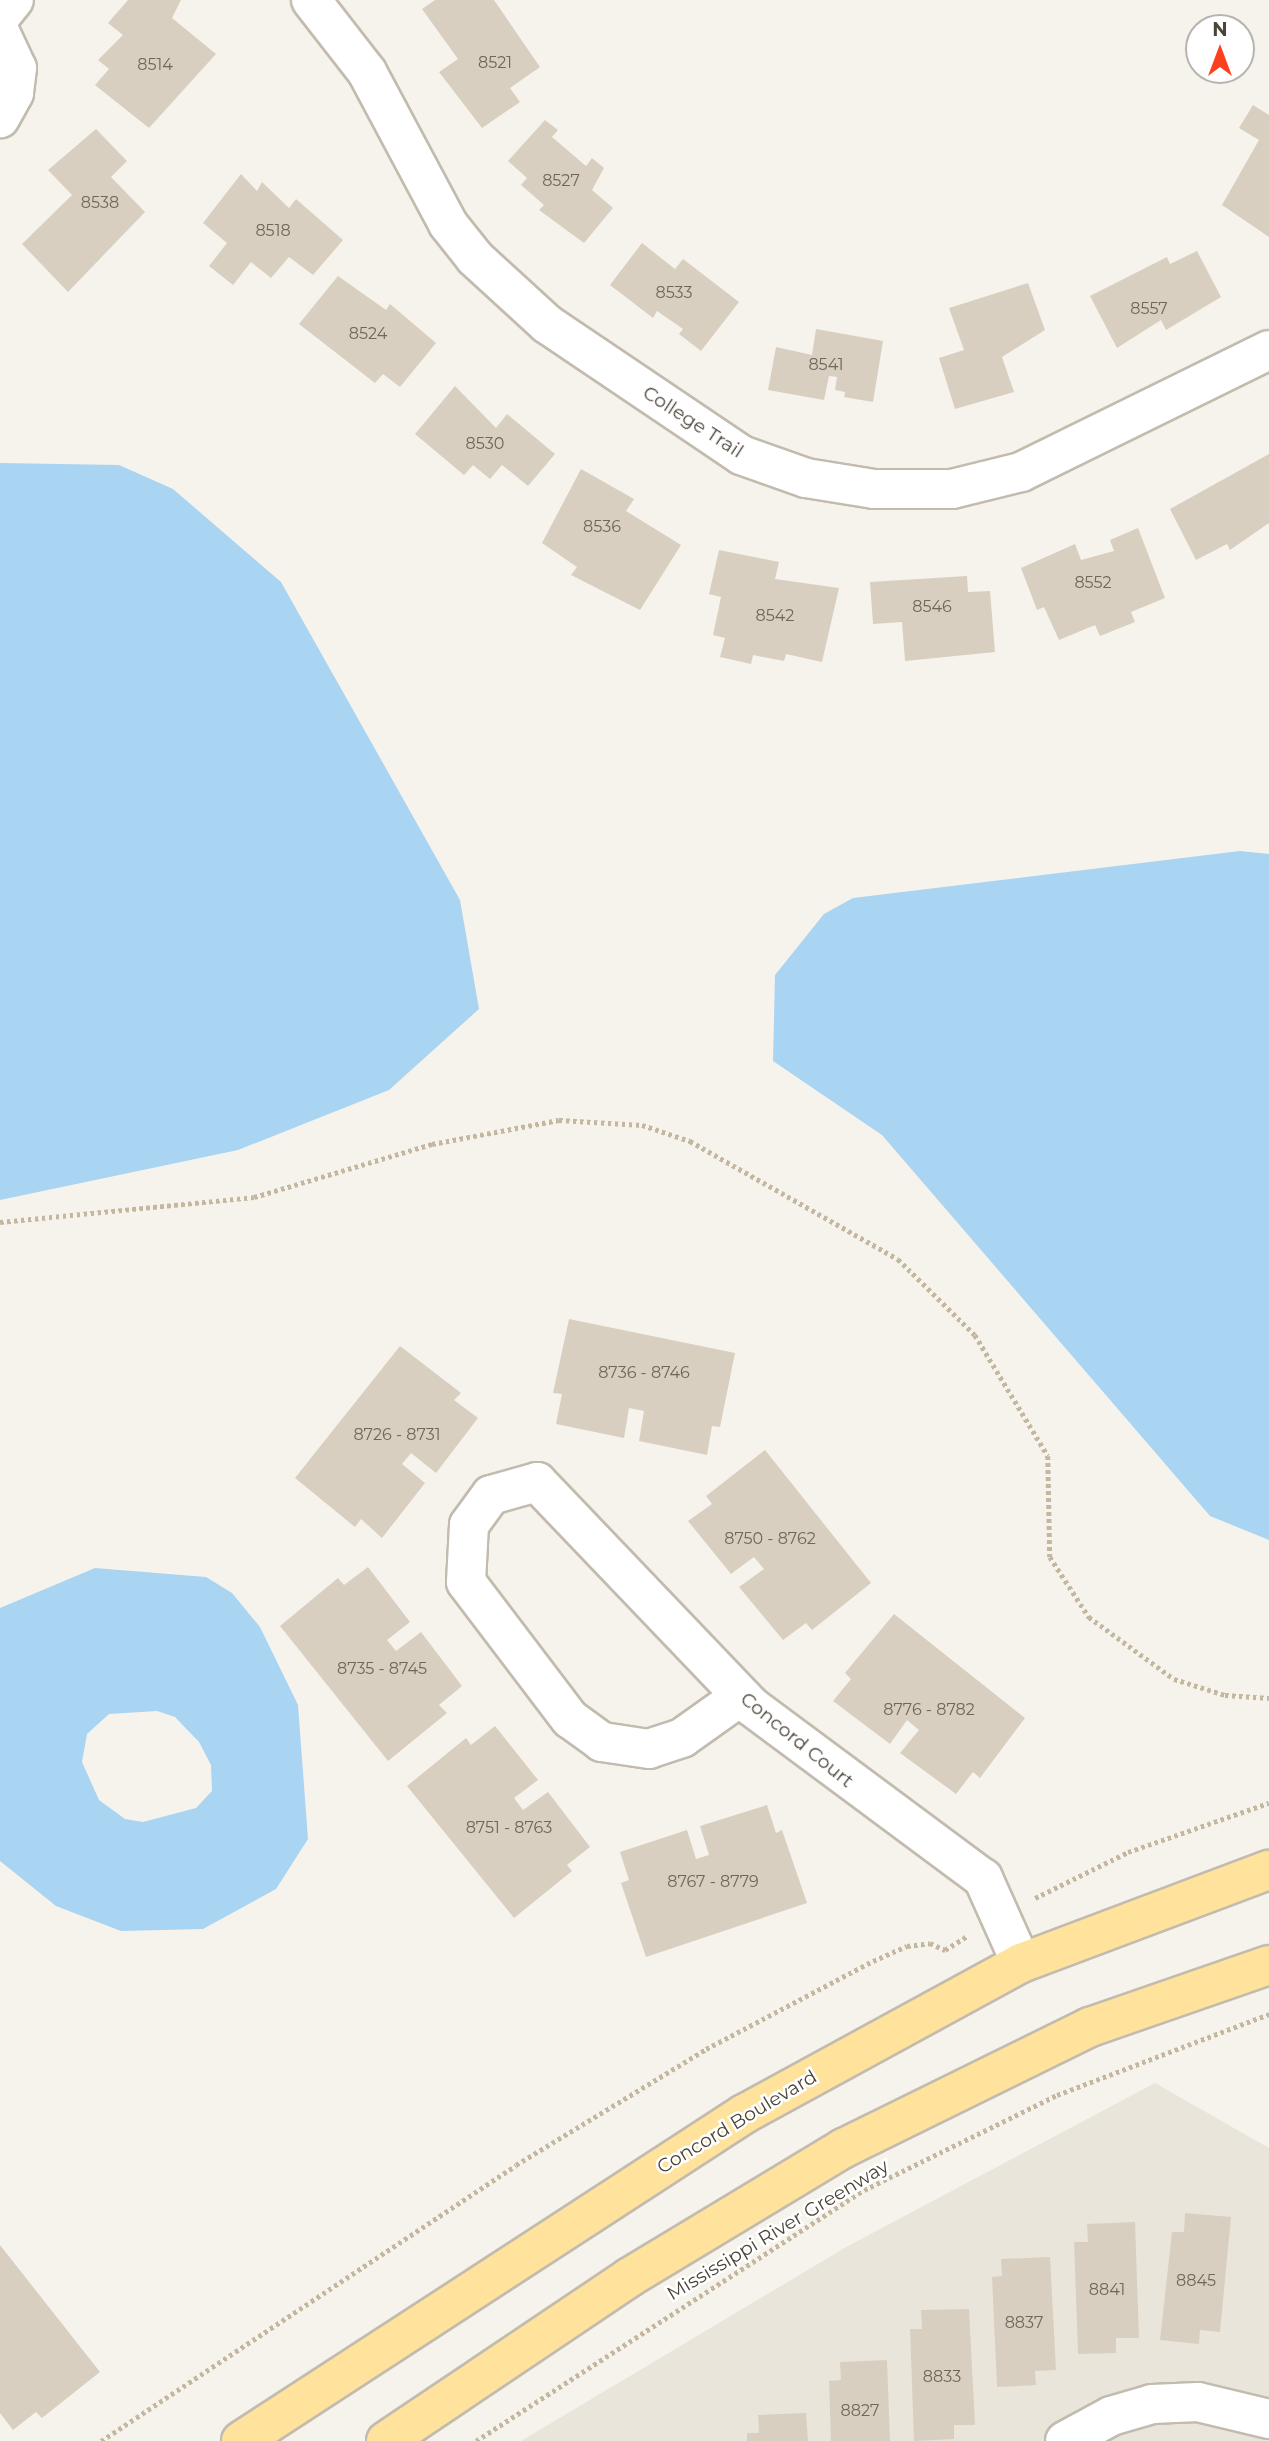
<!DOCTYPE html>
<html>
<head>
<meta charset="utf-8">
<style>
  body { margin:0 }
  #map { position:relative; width:1269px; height:2441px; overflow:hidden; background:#f6f3ec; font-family:Montserrat,sans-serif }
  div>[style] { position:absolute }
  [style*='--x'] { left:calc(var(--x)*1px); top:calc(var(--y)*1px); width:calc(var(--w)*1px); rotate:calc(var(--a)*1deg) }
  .residential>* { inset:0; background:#eae5da }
  .water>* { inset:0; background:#a9d4f2 }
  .building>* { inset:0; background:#d8cfc1 }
  .path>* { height:4.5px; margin-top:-2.25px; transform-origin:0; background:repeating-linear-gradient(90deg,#c4b79f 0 3.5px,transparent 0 7px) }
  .roads { filter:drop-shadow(2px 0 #c2bbae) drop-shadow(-2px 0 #c2bbae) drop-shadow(0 2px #c2bbae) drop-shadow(0 -2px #c2bbae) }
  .minor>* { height:38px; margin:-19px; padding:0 19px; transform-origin:19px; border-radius:19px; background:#fff }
  .major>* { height:38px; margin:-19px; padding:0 19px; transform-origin:19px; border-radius:19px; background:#ffe39c }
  span { translate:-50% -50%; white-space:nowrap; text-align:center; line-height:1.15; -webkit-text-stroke:5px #fff; paint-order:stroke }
  .number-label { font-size:16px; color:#6e675b }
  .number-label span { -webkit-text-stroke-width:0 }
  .street-label { font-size:19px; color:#4b4439 }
  .north { position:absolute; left:1185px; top:14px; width:70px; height:70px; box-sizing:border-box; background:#fff; border:2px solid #b7b4b0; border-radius:50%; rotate:0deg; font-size:19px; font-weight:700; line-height:28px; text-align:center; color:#4b4439 }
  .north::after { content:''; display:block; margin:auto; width:24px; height:32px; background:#fc3f1d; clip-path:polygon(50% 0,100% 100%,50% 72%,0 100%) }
</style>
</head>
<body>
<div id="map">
  <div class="residential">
    <i style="clip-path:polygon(1155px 2083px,1269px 2148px,1269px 2441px,521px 2441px,848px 2246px)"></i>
  </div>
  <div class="water">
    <i style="clip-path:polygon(0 463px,119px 465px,173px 489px,281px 582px,460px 900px,479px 1009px,389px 1090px,238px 1150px,0 1200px)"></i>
    <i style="clip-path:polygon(1240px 851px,1269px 854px,1269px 1540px,1210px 1516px,882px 1135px,773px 1061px,775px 975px,824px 914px,853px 898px)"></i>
    <i style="clip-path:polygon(evenodd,95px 1568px,206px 1577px,232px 1593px,260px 1627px,298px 1705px,308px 1839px,276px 1889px,203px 1929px,121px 1931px,56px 1906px,0 1861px,0 1608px,95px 1568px,157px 1711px,175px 1717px,199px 1742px,211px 1765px,212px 1791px,196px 1808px,143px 1822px,125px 1819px,99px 1800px,82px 1762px,87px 1734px,109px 1714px,157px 1711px)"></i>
  </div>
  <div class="building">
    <i style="clip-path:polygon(128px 0,181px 0,172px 18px,216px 54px,149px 128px,95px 85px,109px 69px,98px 60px,123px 35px,108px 23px)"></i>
    <i style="clip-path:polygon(435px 0,494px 0,540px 67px,510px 88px,520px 102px,482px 128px,439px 72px,458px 59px,422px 9px)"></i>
    <i style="clip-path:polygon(1253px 105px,1269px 115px,1269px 237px,1222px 205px,1259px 140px,1239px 128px)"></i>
    <i style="clip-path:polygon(545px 120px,558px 130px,552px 137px,586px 166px,592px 158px,604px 168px,592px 190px,613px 208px,584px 243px,539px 210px,544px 205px,521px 185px,527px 178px,508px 161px)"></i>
    <i style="clip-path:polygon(96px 129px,127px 161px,111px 177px,145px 212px,68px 292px,22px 244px,72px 195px,48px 170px)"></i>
    <i style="clip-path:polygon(241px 174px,257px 191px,262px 182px,289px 208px,296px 199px,343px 240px,313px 275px,289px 257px,271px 278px,251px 262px,233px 285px,209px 266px,227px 243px,203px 223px)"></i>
    <i style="clip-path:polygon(642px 243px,675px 269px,683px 259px,739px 302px,701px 351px,679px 334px,683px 329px,657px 311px,653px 318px,610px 285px)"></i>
    <i style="clip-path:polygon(1197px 251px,1221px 297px,1166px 330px,1161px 320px,1117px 348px,1090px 296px,1167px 257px,1170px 264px)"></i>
    <i style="clip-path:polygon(338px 276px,386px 310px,390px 304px,436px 343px,400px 387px,383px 374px,375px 383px,299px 324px)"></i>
    <i style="clip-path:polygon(1028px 283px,1045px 330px,1002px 357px,1014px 392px,955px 409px,939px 358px,964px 350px,949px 308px)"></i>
    <i style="clip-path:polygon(816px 329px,883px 341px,873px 402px,844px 397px,845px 392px,835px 390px,837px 377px,829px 376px,824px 400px,768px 390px,776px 347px,812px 355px)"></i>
    <i style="clip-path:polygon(455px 386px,496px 428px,507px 414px,555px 454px,528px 486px,502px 465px,490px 479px,473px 465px,464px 475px,415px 434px)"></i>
    <i style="clip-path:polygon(1269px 454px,1269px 523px,1230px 550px,1227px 544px,1196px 560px,1170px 509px)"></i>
    <i style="clip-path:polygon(581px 469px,634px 499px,626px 511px,681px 545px,640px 610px,571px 575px,577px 567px,542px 543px)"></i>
    <i style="clip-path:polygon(1138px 528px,1165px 598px,1131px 612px,1135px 622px,1100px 636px,1095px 625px,1059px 640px,1044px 607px,1037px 610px,1021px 568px,1075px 544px,1081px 560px,1114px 551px,1110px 540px)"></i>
    <i style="clip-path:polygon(719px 550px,779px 562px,775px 579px,839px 588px,822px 662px,786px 654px,784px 661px,753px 655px,751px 664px,720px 657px,725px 638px,713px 635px,721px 597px,709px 594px)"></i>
    <i style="clip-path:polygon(967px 576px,968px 592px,990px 591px,995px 652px,905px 661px,902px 622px,873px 624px,870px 582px)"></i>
    <i style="clip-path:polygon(569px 1319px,735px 1353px,720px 1427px,712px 1426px,707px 1455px,639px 1441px,644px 1411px,629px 1408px,624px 1438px,556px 1424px,562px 1394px,553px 1393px)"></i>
    <i style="clip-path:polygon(400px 1346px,461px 1393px,454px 1400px,478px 1418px,436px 1473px,411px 1453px,402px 1464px,425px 1483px,382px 1538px,361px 1519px,355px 1527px,295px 1478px)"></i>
    <i style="clip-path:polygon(765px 1450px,871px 1583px,812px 1630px,806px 1623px,783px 1640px,739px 1587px,764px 1569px,754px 1557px,731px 1574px,688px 1521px,712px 1504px,706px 1496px)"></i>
    <i style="clip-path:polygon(368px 1567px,410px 1622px,387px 1640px,396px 1651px,421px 1632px,462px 1686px,439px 1705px,447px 1713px,388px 1761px,280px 1626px,338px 1578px,344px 1585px)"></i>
    <i style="clip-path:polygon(894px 1614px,1025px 1718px,980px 1778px,973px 1772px,956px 1794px,900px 1753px,919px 1730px,907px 1720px,890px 1744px,833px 1701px,851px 1679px,845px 1673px)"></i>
    <i style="clip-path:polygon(495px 1726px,538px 1780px,514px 1798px,523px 1810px,548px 1792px,590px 1847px,567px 1865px,572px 1871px,514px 1918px,407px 1786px,466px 1738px,471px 1745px)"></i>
    <i style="clip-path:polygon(767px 1805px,776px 1833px,782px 1830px,807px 1903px,646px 1957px,621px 1883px,629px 1880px,620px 1852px,687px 1830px,696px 1859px,709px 1855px,700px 1826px)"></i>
    <i style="clip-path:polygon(1185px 2213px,1231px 2217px,1220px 2332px,1200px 2330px,1199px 2344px,1160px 2340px,1172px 2232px,1184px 2232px)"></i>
    <i style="clip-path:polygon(1135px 2222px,1139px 2338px,1116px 2338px,1116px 2353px,1078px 2354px,1074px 2242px,1088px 2242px,1087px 2224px)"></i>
    <i style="clip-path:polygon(0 2245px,100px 2372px,42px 2418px,36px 2412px,13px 2430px,0 2413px)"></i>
    <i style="clip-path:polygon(1050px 2257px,1056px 2370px,1035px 2371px,1036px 2385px,997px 2387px,992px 2277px,1002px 2276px,1001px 2259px)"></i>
    <i style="clip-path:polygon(969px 2309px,975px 2425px,954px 2425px,954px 2439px,914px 2441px,910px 2329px,922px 2329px,921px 2310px)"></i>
    <i style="clip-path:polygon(887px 2360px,890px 2441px,831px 2441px,829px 2381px,841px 2380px,840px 2362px)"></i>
    <i style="clip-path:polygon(806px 2413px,808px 2441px,747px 2441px,747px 2433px,759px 2433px,758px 2415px)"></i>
  </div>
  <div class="path">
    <i style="--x:0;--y:1222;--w:255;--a:-5.6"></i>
    <i style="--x:254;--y:1197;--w:186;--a:-16.6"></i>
    <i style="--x:432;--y:1144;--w:129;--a:-10.7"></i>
    <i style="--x:559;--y:1120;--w:83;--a:3.4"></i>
    <i style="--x:642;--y:1125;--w:51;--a:18.4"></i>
    <i style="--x:690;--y:1141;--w:239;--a:29.6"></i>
    <i style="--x:898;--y:1259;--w:108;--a:44.6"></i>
    <i style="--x:975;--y:1335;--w:141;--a:58.9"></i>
    <i style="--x:1048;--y:1456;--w:101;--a:88.9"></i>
    <i style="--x:1050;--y:1557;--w:72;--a:57"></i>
    <i style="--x:1089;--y:1617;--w:105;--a:36.1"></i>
    <i style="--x:1174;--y:1679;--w:53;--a:17.4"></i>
    <i style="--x:1225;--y:1695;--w:44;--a:3.9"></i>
    <i style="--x:1035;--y:1898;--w:104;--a:-26.3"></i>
    <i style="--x:1128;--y:1852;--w:149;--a:-19.2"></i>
    <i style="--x:101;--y:2441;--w:498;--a:-33.6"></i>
    <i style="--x:516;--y:2165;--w:223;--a:-31.4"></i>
    <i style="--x:706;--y:2049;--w:189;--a:-27.8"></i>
    <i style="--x:873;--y:1961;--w:37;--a:-24"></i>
    <i style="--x:907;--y:1946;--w:23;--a:-7"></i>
    <i style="--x:930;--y:1943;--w:17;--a:25"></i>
    <i style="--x:945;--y:1950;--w:25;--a:-32"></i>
    <i style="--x:476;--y:2441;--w:462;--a:-32.9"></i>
    <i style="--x:864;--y:2190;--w:215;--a:-26.2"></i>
    <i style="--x:1057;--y:2095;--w:227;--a:-20.9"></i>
  </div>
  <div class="roads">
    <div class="minor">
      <i style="--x:311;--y:0;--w:91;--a:52.1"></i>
      <i style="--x:367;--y:72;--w:172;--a:61.9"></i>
      <i style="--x:448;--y:224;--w:43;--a:51.5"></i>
      <i style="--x:475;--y:258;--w:98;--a:42.5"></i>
      <i style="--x:547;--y:324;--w:234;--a:34"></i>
      <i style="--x:741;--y:455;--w:69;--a:19.5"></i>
      <i style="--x:806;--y:478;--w:69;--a:9.2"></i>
      <i style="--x:874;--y:489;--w:78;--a:0"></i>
      <i style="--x:952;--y:489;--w:71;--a:-13.8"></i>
      <i style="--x:1021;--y:472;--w:276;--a:-26.2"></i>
      <i style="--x:0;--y:17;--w:22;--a:-51"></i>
      <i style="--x:0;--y:32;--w:40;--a:65"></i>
      <i style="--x:17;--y:68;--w:25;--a:97"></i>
      <i style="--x:14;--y:93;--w:29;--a:119"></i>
      <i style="--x:741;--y:1696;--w:72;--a:144.6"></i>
      <i style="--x:682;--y:1738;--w:35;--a:162"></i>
      <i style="--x:649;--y:1749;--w:48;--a:-171.5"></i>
      <i style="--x:602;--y:1742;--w:39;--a:-144"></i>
      <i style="--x:570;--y:1719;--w:172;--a:-127.2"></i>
      <i style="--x:466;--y:1582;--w:57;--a:-87"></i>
      <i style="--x:469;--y:1525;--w:37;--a:-54"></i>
      <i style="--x:491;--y:1495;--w:48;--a:-15.8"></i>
      <i style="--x:537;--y:1482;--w:310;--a:46.3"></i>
      <i style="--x:751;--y:1706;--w:289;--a:36.6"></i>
      <i style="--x:983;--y:1878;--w:93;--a:65.9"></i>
      <i style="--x:1065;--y:2441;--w:52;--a:-28.5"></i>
      <i style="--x:1111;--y:2416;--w:43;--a:-16.3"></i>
      <i style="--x:1152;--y:2404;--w:46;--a:-2.5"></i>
      <i style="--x:1198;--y:2402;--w:73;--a:13.5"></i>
    </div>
    <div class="major">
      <i style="--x:241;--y:2441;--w:600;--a:-33.03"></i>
      <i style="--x:744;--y:2114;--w:315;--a:-28.6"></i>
      <i style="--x:1021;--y:1963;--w:265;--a:-20.6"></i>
      <i style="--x:386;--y:2441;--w:294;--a:-33.9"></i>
      <i style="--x:630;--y:2277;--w:250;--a:-31.1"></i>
      <i style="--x:844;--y:2148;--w:274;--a:-26.2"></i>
      <i style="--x:1090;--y:2027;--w:189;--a:-19.1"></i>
    </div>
  </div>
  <div class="number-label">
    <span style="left:495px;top:63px">8521</span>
    <span style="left:155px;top:65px">8514</span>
    <span style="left:561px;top:181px">8527</span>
    <span style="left:100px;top:203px">8538</span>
    <span style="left:273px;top:231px">8518</span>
    <span style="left:674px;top:293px">8533</span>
    <span style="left:1149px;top:309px">8557</span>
    <span style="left:368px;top:334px">8524</span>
    <span style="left:826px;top:365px">8541</span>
    <span style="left:485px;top:444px">8530</span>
    <span style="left:602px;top:527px">8536</span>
    <span style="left:1093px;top:583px">8552</span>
    <span style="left:932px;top:607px">8546</span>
    <span style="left:775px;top:616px">8542</span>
    <span style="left:644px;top:1373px">8736 - 8746</span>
    <span style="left:397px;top:1435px">8726 - 8731</span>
    <span style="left:770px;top:1539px">8750 - 8762</span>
    <span style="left:382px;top:1669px">8735 - 8745</span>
    <span style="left:929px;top:1710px">8776 - 8782</span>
    <span style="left:509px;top:1828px">8751 - 8763</span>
    <span style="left:713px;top:1882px">8767 - 8779</span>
    <span style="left:1196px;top:2281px">8845</span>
    <span style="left:1107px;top:2290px">8841</span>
    <span style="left:1024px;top:2323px">8837</span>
    <span style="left:942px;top:2377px">8833</span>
    <span style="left:860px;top:2411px">8827</span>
  </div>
  <div class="street-label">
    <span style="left:693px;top:422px;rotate:33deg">College Trail</span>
    <span style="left:797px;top:1740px;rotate:39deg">Concord Court</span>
    <span style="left:737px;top:2122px;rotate:-31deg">Concord Boulevard</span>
    <span style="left:778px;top:2230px;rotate:-31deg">Mississippi River Greenway</span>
  </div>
  <div class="north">N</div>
</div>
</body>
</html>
